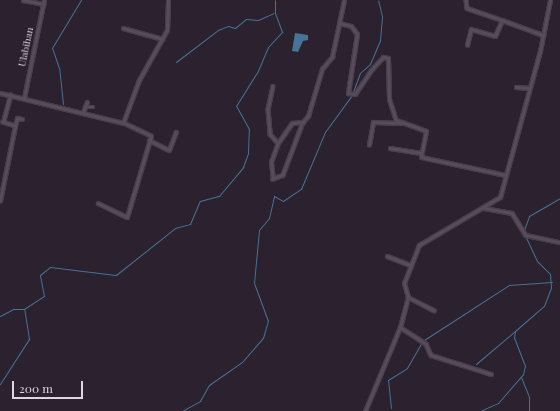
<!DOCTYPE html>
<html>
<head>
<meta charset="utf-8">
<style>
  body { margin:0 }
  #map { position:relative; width:560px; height:411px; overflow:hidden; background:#2b212f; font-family:"Playfair Display",serif }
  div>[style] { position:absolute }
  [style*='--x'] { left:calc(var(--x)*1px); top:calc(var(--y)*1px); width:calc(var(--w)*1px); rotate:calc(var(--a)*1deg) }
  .water>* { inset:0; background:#477395 }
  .stream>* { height:1px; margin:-0.5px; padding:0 0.5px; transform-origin:0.5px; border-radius:0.5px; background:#477395 }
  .roads { filter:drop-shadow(1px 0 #483f4b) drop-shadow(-1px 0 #483f4b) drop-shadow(0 1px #483f4b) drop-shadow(0 -1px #483f4b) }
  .street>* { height:2.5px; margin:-1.25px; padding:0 1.25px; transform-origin:1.25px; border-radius:1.25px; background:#584c5c }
  .secondary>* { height:3px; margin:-1.5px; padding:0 1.5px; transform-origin:1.5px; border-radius:1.5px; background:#584c5c }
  span { translate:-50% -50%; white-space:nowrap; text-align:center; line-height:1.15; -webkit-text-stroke:3.5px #2b212f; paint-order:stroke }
  .street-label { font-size:10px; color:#ddd5df }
  .scale { position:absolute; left:12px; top:381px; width:71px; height:18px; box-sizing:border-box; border:2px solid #ddd5df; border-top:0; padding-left:5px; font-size:12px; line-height:14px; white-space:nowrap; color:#ddd5df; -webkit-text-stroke:3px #2b212f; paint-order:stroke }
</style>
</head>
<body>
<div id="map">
  <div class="water">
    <i style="clip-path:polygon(295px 33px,308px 35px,308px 40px,303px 41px,298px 52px,292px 51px)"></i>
  </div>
  <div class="stream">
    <i style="--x:176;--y:62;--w:53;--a:-37.3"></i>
    <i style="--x:218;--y:30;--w:11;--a:-22"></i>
    <i style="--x:228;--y:26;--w:7;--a:16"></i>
    <i style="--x:235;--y:28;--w:14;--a:-39"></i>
    <i style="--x:246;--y:19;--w:12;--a:5"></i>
    <i style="--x:258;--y:20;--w:17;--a:-24"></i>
    <i style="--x:353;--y:92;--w:20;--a:-70"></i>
    <i style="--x:360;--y:73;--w:13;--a:-42"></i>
    <i style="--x:370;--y:64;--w:26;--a:-67"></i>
    <i style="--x:380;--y:40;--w:24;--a:-85"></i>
    <i style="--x:382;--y:16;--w:16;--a:-104"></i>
    <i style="--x:63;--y:104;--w:36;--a:-96"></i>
    <i style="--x:59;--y:68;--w:21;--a:-109"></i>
    <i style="--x:52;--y:48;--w:56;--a:-58.9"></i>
    <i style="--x:524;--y:230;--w:15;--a:-70"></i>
    <i style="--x:529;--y:216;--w:36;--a:-30"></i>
    <i style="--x:0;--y:316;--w:15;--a:-28"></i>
    <i style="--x:13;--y:309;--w:11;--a:0"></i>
    <i style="--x:24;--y:309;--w:24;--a:-33"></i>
    <i style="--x:44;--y:296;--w:21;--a:-101"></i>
    <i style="--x:40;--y:275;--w:13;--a:-39"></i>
    <i style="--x:50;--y:267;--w:66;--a:6.9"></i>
    <i style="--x:116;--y:275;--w:75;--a:-38.5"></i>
    <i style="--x:175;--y:228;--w:16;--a:-15"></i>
    <i style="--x:190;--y:224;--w:25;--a:-67"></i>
    <i style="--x:200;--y:201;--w:20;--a:-15"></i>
    <i style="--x:219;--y:196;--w:38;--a:-50"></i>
    <i style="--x:243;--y:167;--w:15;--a:-70"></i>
    <i style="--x:248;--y:153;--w:24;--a:-88"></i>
    <i style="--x:249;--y:129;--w:26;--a:-119"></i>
    <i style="--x:236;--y:106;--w:39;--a:-58"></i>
    <i style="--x:257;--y:73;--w:28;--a:-67"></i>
    <i style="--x:268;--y:47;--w:21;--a:-47"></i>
    <i style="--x:282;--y:32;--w:20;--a:-110"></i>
    <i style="--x:275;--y:13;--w:13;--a:-90"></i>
    <i style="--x:424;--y:340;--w:101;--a:-32.9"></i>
    <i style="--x:509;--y:285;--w:43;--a:-4"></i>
    <i style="--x:476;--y:364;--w:51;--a:-40.2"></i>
    <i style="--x:521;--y:377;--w:22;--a:68"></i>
    <i style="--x:529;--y:397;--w:14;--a:90"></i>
    <i style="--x:0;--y:384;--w:54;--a:-57.2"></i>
    <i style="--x:29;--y:339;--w:30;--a:-99"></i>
    <i style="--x:391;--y:408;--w:28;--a:-96"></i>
    <i style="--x:388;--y:380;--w:22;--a:-32"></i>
    <i style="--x:407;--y:368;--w:30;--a:-60"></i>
    <i style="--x:182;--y:411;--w:21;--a:-29"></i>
    <i style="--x:200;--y:401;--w:18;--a:-61"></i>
    <i style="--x:209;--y:385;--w:40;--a:-34.9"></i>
    <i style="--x:242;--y:362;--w:32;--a:-49"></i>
    <i style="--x:263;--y:338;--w:18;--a:-74"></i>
    <i style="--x:268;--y:321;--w:40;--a:-110.2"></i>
    <i style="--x:254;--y:283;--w:53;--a:-84.6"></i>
    <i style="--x:259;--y:230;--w:16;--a:-50"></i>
    <i style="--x:269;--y:218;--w:23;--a:-77"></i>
    <i style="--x:274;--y:196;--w:10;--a:29"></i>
    <i style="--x:283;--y:201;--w:22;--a:-34"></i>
    <i style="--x:301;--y:189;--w:62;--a:-67.2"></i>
    <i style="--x:325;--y:132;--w:46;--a:-53.9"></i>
    <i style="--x:480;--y:411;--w:20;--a:-24"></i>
    <i style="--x:498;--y:403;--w:38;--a:-49"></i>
    <i style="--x:523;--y:374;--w:8;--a:-76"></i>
    <i style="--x:525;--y:366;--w:30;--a:-111"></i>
    <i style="--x:514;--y:338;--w:7;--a:-82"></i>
    <i style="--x:515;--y:331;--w:38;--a:-41"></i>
    <i style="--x:544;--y:306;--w:19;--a:-69"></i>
    <i style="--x:551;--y:288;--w:14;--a:-94"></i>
    <i style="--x:550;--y:274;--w:18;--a:-135"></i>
    <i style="--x:537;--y:261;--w:29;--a:-115"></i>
  </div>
  <div class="roads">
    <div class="street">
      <i style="--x:23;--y:0;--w:21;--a:11"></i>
      <i style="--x:466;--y:0;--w:8;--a:83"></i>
      <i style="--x:467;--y:8;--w:37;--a:19"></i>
      <i style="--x:123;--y:28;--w:41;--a:15.4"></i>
      <i style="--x:467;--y:45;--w:16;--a:-76"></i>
      <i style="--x:471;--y:29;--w:25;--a:16"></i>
      <i style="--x:495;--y:36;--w:17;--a:-66"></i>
      <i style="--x:502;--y:20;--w:44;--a:20.1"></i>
      <i style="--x:273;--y:86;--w:24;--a:102"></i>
      <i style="--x:268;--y:109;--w:25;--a:85"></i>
      <i style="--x:270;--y:134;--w:12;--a:48"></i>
      <i style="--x:516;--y:87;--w:13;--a:4"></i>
      <i style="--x:24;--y:98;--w:100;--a:-78.5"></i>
      <i style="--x:85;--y:107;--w:5;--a:-68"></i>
      <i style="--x:83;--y:113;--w:6;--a:-72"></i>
      <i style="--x:85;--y:107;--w:8;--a:0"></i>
      <i style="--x:303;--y:122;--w:57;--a:110.7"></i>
      <i style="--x:283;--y:175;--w:11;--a:158"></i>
      <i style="--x:273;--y:179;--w:17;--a:-97"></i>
      <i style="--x:271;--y:162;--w:20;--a:-70"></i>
      <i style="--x:278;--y:143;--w:24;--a:-55"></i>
      <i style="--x:292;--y:123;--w:11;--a:-5"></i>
      <i style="--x:303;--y:122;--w:8;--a:-50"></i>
      <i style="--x:308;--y:116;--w:49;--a:-73.4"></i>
      <i style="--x:322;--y:69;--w:16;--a:-50"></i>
      <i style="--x:332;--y:57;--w:35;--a:-78"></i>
      <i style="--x:15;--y:126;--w:8;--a:-76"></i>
      <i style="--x:17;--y:118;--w:5;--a:11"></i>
      <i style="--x:149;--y:140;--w:22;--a:27"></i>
      <i style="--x:169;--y:150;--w:19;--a:-69"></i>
      <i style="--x:369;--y:145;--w:23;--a:-80"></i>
      <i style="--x:373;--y:122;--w:28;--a:2"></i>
      <i style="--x:390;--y:148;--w:31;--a:9"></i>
      <i style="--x:0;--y:201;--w:76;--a:-78.7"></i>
      <i style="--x:15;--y:126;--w:13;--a:-162"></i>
      <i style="--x:3;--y:122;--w:28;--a:-75"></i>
      <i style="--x:98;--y:203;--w:32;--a:26"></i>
      <i style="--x:127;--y:217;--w:84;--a:-73.5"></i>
      <i style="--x:151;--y:136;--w:31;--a:-155"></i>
      <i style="--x:484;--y:208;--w:28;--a:10"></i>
      <i style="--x:512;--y:213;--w:26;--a:58"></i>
      <i style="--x:526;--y:235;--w:35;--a:12"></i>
      <i style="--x:387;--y:256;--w:26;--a:21"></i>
      <i style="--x:408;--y:297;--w:29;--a:27"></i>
      <i style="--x:400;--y:327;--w:31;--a:33"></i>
      <i style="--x:426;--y:344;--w:12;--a:66"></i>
      <i style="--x:431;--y:355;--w:63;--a:17.6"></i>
    </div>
    <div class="secondary">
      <i style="--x:344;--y:0;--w:24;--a:102"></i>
      <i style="--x:339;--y:23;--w:12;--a:14"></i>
      <i style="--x:351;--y:26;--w:10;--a:53"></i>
      <i style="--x:357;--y:34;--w:60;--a:98.7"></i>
      <i style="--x:348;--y:93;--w:7;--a:8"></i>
      <i style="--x:355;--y:94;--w:29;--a:-56"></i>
      <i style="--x:371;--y:70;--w:18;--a:-47"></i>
      <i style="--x:383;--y:57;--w:5;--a:11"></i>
      <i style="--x:388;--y:58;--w:41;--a:88.6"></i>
      <i style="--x:389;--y:99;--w:22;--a:72"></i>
      <i style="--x:396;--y:120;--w:32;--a:20"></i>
      <i style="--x:426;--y:131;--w:26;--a:101"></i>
      <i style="--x:421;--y:157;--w:86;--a:12.1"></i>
      <i style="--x:0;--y:93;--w:127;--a:13.7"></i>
      <i style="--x:123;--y:123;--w:46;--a:-69.6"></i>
      <i style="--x:139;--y:80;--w:57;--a:-60.8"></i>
      <i style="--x:167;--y:30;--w:30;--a:-88"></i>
      <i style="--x:365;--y:411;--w:91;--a:-67.4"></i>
      <i style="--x:400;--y:327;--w:31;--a:-75"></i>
      <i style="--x:408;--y:297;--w:15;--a:-106"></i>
      <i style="--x:404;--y:283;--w:41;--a:-68.5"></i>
      <i style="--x:419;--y:245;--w:94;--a:-30.7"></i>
      <i style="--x:500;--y:197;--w:151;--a:-74.7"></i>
      <i style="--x:540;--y:51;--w:52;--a:-78.9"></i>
    </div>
  </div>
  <div class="street-label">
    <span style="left:26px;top:47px;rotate:-78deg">Ulabihan</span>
  </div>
  <div class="scale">200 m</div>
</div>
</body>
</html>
